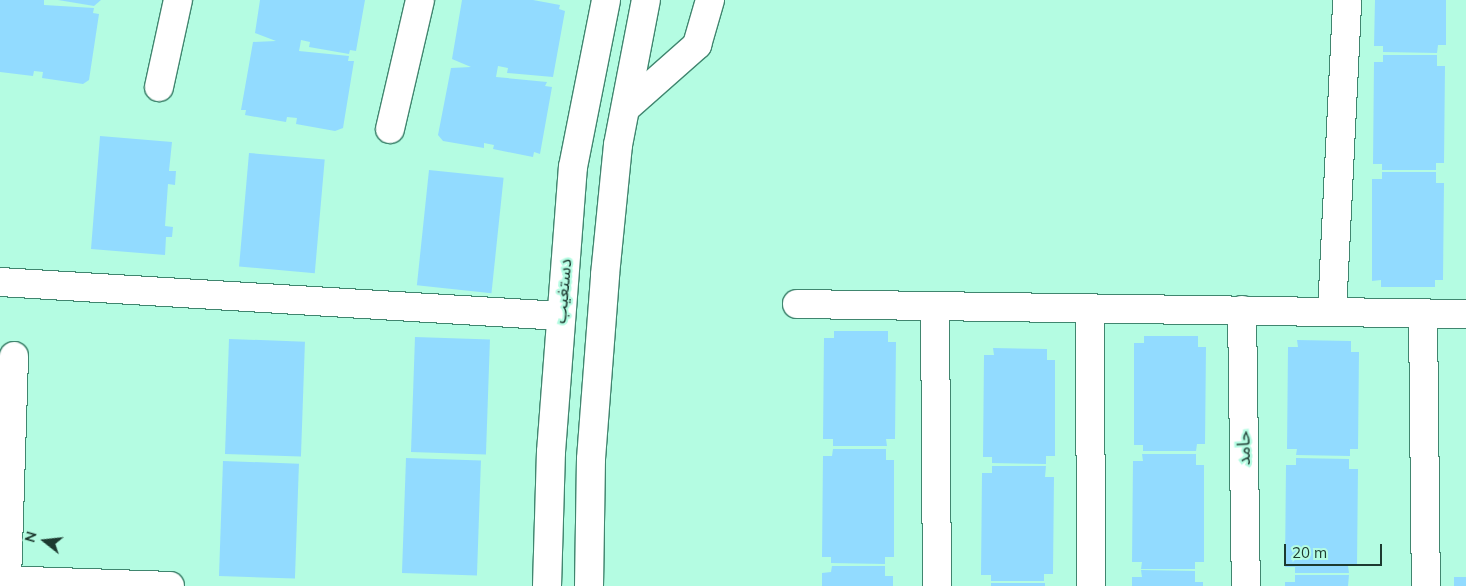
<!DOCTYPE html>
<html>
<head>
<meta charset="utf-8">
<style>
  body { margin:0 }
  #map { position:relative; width:1466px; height:586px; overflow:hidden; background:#b4fce2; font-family:Mulish,"Noto Sans Arabic",sans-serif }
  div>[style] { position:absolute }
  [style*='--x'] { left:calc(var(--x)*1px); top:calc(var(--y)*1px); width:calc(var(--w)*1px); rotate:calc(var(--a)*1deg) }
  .building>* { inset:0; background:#92dbff; transform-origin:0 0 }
  .roads { filter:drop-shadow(1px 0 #40866f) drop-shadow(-1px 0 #40866f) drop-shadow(0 1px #40866f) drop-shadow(0 -1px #40866f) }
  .street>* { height:28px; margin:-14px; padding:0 14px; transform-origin:14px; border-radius:14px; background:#fff }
  .secondary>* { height:28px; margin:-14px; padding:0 14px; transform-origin:14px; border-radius:14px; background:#fff }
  span { translate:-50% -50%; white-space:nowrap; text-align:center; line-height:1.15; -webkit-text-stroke:4.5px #b4fce2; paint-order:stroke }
  .street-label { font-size:18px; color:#1d3a30 }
  .north { position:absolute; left:20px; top:516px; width:50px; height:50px; -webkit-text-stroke:4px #b4fce2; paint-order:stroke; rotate:286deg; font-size:14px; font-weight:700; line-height:20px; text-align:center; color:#1d3a30 }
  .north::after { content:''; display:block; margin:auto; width:18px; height:22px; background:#1d3a30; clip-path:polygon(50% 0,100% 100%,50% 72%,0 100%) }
  .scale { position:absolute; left:1284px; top:544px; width:98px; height:22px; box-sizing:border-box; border:2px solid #1d3a30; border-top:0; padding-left:6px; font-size:15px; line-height:18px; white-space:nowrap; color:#1d3a30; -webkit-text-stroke:4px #b4fce2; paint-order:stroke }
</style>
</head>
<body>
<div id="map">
  <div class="building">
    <i style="clip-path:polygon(0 0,44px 0,44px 5px,94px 8px,93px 13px,99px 14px,89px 80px,83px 84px,42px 78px,43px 72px,34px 71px,33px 76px,0 72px)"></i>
    <i style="clip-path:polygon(58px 0,101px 0,94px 6px)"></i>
    <i style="clip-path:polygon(260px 0,365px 0,356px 51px,350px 50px,349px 54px,309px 47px,310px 42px,301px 40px,300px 46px,299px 51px,349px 56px,348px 61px,354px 61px,343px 128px,335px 131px,296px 124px,297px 118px,287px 117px,286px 122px,245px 115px,246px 110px,241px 110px,253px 42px,276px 41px,255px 33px)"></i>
    <i style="clip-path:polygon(462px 0,533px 0,560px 5px,559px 9px,565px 11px,553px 77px,507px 73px,508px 68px,498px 66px,496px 77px,547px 82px,545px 86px,552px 87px,540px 154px,534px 152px,533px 157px,493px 149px,494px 145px,484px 143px,484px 148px,443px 141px,438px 135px,451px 68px,471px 67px,452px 59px)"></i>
    <i style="clip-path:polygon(1375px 0,1446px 0,1446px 45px,1438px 45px,1437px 53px,1383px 52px,1383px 46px,1374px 46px)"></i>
    <i style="clip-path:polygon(1383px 55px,1437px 55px,1437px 66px,1445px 66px,1444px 163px,1436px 163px,1436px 170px,1382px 170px,1382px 164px,1373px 164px,1374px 62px,1383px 62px)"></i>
    <i style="clip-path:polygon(100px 136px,172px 142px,169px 171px,176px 171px,175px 185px,168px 184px,165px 226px,173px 227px,172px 237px,166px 237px,165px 255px,91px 249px)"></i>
    <i style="left:249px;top:153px;width:76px;height:114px;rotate:5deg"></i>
    <i style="left:429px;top:170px;width:75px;height:116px;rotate:6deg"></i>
    <i style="clip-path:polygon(1382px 172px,1436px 172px,1436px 183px,1444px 183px,1443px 280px,1435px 280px,1435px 287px,1381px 287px,1381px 280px,1372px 281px,1372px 179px,1382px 179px)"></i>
    <i style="clip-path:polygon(834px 331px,888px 331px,888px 342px,896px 342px,895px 439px,886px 439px,887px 446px,833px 446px,833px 439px,823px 439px,824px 338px,834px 338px)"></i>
    <i style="clip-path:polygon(1144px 336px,1198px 336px,1198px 347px,1206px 347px,1205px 444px,1197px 444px,1196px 451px,1143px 451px,1143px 445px,1134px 445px,1134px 343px,1144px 343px)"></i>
    <i style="left:415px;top:337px;width:75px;height:115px;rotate:2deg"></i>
    <i style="left:229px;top:339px;width:76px;height:115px;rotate:2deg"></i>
    <i style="clip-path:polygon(1297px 340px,1351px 341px,1351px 352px,1359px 352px,1358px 449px,1350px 449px,1350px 456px,1296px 455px,1297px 449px,1287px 449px,1288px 347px,1298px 347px)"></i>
    <i style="clip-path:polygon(993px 348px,1047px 349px,1047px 360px,1055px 360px,1055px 456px,1046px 456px,1046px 464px,992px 463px,992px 457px,983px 457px,984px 355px,994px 355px)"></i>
    <i style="clip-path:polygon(833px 449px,886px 449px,886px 460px,894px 460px,894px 557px,885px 557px,885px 564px,831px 563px,831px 557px,822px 557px,823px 456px,832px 456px)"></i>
    <i style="clip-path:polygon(1142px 454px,1196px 454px,1196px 465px,1204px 465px,1204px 562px,1195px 562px,1195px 569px,1141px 569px,1142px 562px,1132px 562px,1133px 461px,1143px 461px)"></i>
    <i style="left:406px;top:458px;width:75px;height:115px;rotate:2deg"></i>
    <i style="clip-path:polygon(1296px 458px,1349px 459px,1349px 469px,1358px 469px,1357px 566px,1348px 566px,1349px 573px,1295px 573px,1295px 567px,1285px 567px,1286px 465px,1296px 465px)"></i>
    <i style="left:223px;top:461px;width:76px;height:115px;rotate:2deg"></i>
    <i style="clip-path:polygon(992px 466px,1046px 466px,1045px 477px,1054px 477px,1053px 574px,1044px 574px,1044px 581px,991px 581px,991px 575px,981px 575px,982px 473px,992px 473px)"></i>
    <i style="clip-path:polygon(832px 566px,885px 566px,885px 576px,893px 576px,893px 586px,822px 586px,822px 573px,831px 572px)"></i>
    <i style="clip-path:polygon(1141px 570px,1195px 571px,1195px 582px,1203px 582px,1203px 586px,1132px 586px,1132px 577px,1142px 577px)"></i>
    <i style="clip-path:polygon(1295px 575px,1349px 575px,1348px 586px,1285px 586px,1285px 582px,1295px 582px)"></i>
    <i style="left:1454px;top:577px;width:12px;height:9px"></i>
    <i style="left:991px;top:583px;width:54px;height:3px"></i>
  </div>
  <div class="roads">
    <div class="street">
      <i style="--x:159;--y:87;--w:89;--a:-77.7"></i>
      <i style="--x:627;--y:107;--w:94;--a:-41.5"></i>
      <i style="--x:697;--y:45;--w:47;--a:-73.9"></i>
      <i style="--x:390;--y:129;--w:132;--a:-76.9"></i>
      <i style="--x:0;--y:282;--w:562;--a:3.47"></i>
      <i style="--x:797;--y:304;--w:669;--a:0.86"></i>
      <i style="--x:935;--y:306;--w:280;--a:89.6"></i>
      <i style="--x:1090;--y:308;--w:278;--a:89.8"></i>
      <i style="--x:1242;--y:310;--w:276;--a:89.2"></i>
      <i style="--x:1332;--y:312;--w:312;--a:-87.2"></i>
      <i style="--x:1423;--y:313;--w:273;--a:89.4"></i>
      <i style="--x:0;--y:580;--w:170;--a:2"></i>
      <i style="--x:7;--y:580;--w:224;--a:-88.2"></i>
    </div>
    <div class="secondary">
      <i style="--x:547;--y:586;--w:134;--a:-88.3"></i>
      <i style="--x:551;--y:452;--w:286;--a:-85.6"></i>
      <i style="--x:573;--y:167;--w:170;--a:-78.8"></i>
      <i style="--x:589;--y:586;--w:127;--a:-89.1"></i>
      <i style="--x:591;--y:459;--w:185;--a:-85.6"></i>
      <i style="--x:605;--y:275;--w:131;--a:-84.3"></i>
      <i style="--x:618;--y:145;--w:148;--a:-79.1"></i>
    </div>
  </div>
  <div class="street-label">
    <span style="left:563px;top:291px;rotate:-85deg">دستغیب</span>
    <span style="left:1244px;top:448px;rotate:-91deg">حامد</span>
  </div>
  <div class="north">N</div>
  <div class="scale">20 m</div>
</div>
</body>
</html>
